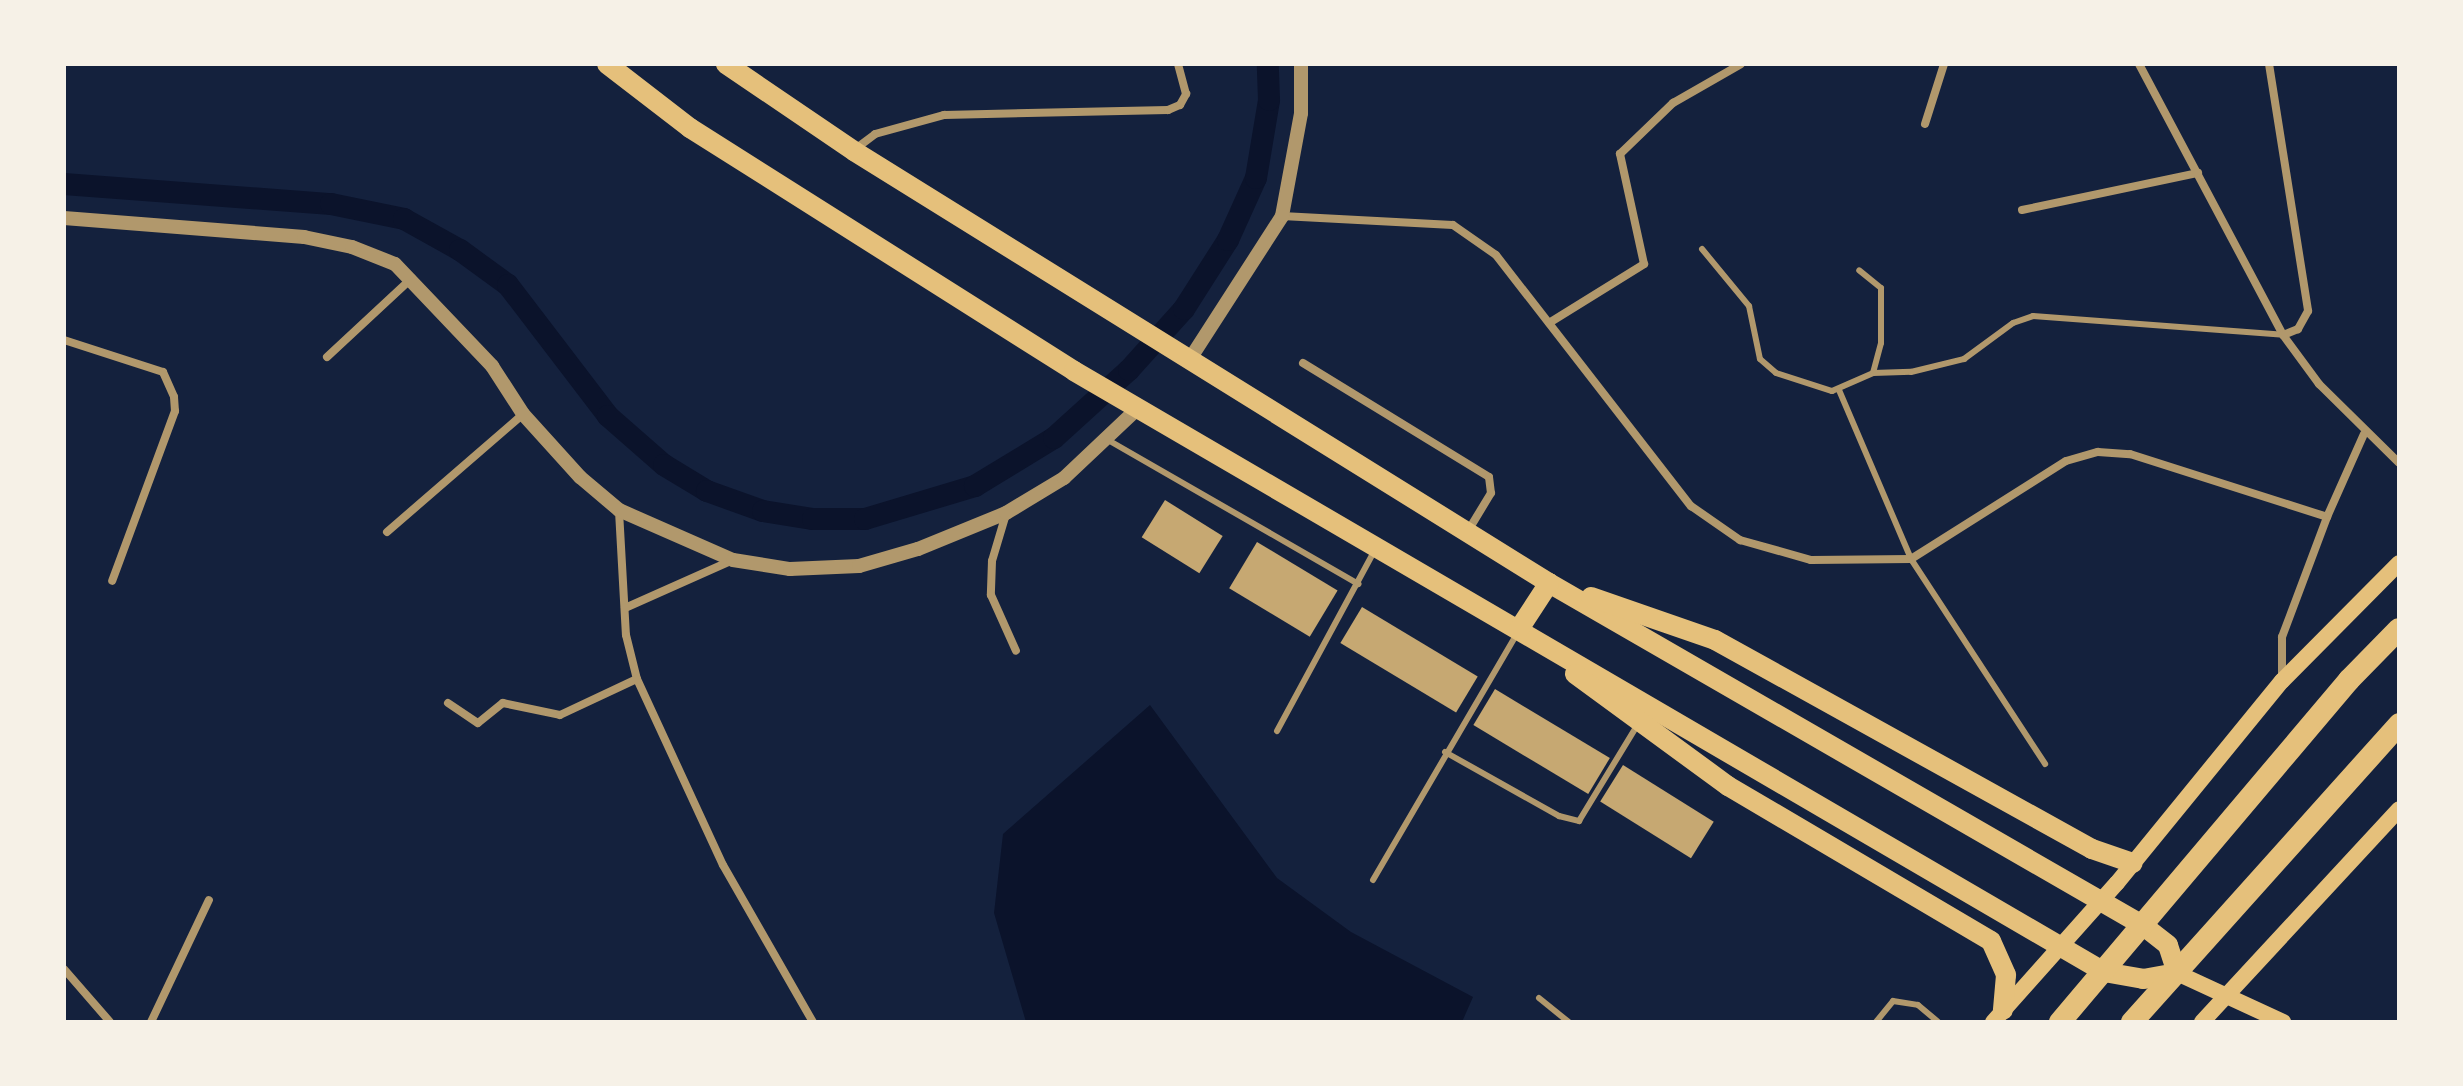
<!DOCTYPE html>
<html>
<head>
<meta charset="utf-8">
<style>
  body { margin:0 }
  #map { position:relative; width:2463px; height:1086px; overflow:hidden; background:#14213d; font-family:Rubik,sans-serif }
  div>[style] { position:absolute }
  [style*='--x'] { left:calc(var(--x)*1px); top:calc(var(--y)*1px); width:calc(var(--w)*1px); rotate:calc(var(--a)*1deg) }
  .water>* { inset:0; background:#0b132b }
  .canal>* { height:22px; margin:-11px; padding:0 11px; transform-origin:11px; border-radius:11px; background:#0b132b }
  .building>* { inset:0; background:#c6a872; transform-origin:0 0 }
  .service>* { height:6px; margin:-3px; padding:0 3px; transform-origin:3px; border-radius:3px; background:#b1986c }
  .minor>* { height:8px; margin:-4px; padding:0 4px; transform-origin:4px; border-radius:4px; background:#b1986c }
  .tertiary>* { height:14px; margin:-7px; padding:0 7px; transform-origin:7px; border-radius:7px; background:#b1986c }
  .secondary>* { height:16px; margin:-8px; padding:0 8px; transform-origin:8px; border-radius:8px; background:#e5c07b }
  .primary>* { height:20px; margin:-10px; padding:0 10px; transform-origin:10px; border-radius:10px; background:#e5c07b }
  .trunk>* { height:22px; margin:-11px; padding:0 11px; transform-origin:11px; border-radius:11px; background:#e5c07b }
  span { translate:-50% -50%; white-space:nowrap; text-align:center; line-height:1.15; -webkit-text-stroke:8px #f6f1e7; paint-order:stroke }
  .frame { position:absolute; inset:0; border:66px solid #f6f1e7; pointer-events:none }
</style>
</head>
<body>
<div id="map">
  <div class="water">
    <i style="clip-path:polygon(1150px 705px,1277px 878px,1351px 932px,1473px 997px,1462px 1022px,1026px 1022px,994px 913px,1003px 834px)"></i>
  </div>
  <div class="canal">
    <i style="--x:64;--y:184;--w:268;--a:4.3"></i>
    <i style="--x:331;--y:204;--w:75;--a:11.6"></i>
    <i style="--x:404;--y:219;--w:64;--a:29"></i>
    <i style="--x:460;--y:250;--w:59;--a:36.1"></i>
    <i style="--x:508;--y:285;--w:165;--a:52.6"></i>
    <i style="--x:608;--y:416;--w:74;--a:41.2"></i>
    <i style="--x:664;--y:465;--w:50;--a:31.2"></i>
    <i style="--x:707;--y:491;--w:59;--a:19.7"></i>
    <i style="--x:763;--y:511;--w:51;--a:9.1"></i>
    <i style="--x:813;--y:519;--w:52;--a:0"></i>
    <i style="--x:865;--y:519;--w:115;--a:-16.7"></i>
    <i style="--x:975;--y:486;--w:92;--a:-31.3"></i>
    <i style="--x:1054;--y:438;--w:101;--a:-42.2"></i>
    <i style="--x:1129;--y:370;--w:82;--a:-48"></i>
    <i style="--x:1184;--y:309;--w:82;--a:-57.5"></i>
    <i style="--x:1228;--y:240;--w:68;--a:-65.7"></i>
    <i style="--x:1256;--y:178;--w:79;--a:-80.5"></i>
    <i style="--x:1269;--y:100;--w:36;--a:-92"></i>
  </div>
  <div class="building">
    <i style="left:1165px;top:500px;width:68px;height:44px;rotate:32deg"></i>
    <i style="left:1257px;top:542px;width:94px;height:54px;rotate:31deg"></i>
    <i style="left:1362px;top:607px;width:135px;height:42px;rotate:31deg"></i>
    <i style="left:1495px;top:689px;width:134px;height:42px;rotate:31deg"></i>
    <i style="left:1623px;top:765px;width:107px;height:43px;rotate:32deg"></i>
  </div>
  <div class="service">
    <i style="--x:1702;--y:249;--w:74;--a:50.5"></i>
    <i style="--x:1749;--y:306;--w:54;--a:78.3"></i>
    <i style="--x:1760;--y:359;--w:21;--a:41"></i>
    <i style="--x:1776;--y:373;--w:59;--a:17.8"></i>
    <i style="--x:1832;--y:391;--w:45;--a:-23.7"></i>
    <i style="--x:1873;--y:373;--w:31;--a:-75"></i>
    <i style="--x:1881;--y:343;--w:55;--a:-90"></i>
    <i style="--x:1881;--y:288;--w:28;--a:-141"></i>
    <i style="--x:1873;--y:373;--w:38;--a:-2"></i>
    <i style="--x:1911;--y:372;--w:55;--a:-13.8"></i>
    <i style="--x:1964;--y:359;--w:61;--a:-36.3"></i>
    <i style="--x:2013;--y:323;--w:21;--a:-19"></i>
    <i style="--x:2033;--y:316;--w:251;--a:4.3"></i>
    <i style="--x:1839;--y:390;--w:184;--a:66.9"></i>
    <i style="--x:1911;--y:559;--w:245;--a:56.8"></i>
    <i style="--x:1108;--y:440;--w:289;--a:29.9"></i>
    <i style="--x:1277;--y:731;--w:206;--a:-61.6"></i>
    <i style="--x:1445;--y:752;--w:131;--a:29.3"></i>
    <i style="--x:1559;--y:816;--w:21;--a:14"></i>
    <i style="--x:1579;--y:821;--w:114;--a:-58.7"></i>
    <i style="--x:1373;--y:880;--w:287;--a:-59.7"></i>
    <i style="--x:1539;--y:998;--w:38;--a:39"></i>
    <i style="--x:1876;--y:1022;--w:27;--a:-51"></i>
    <i style="--x:1893;--y:1001;--w:25;--a:9"></i>
    <i style="--x:1918;--y:1005;--w:26;--a:40"></i>
  </div>
  <div class="minor">
    <i style="--x:2139;--y:64;--w:307;--a:62"></i>
    <i style="--x:2283;--y:335;--w:61;--a:53.7"></i>
    <i style="--x:2319;--y:384;--w:112;--a:44.6"></i>
    <i style="--x:2269;--y:64;--w:250;--a:81"></i>
    <i style="--x:2308;--y:311;--w:21;--a:119"></i>
    <i style="--x:2298;--y:329;--w:16;--a:158"></i>
    <i style="--x:1925;--y:124;--w:63;--a:-72.4"></i>
    <i style="--x:854;--y:150;--w:26;--a:-37"></i>
    <i style="--x:875;--y:134;--w:72;--a:-15.4"></i>
    <i style="--x:944;--y:115;--w:224;--a:-1.3"></i>
    <i style="--x:1168;--y:110;--w:13;--a:-23"></i>
    <i style="--x:1180;--y:105;--w:13;--a:-61"></i>
    <i style="--x:1186;--y:94;--w:31;--a:-105"></i>
    <i style="--x:2022;--y:210;--w:180;--a:-11.9"></i>
    <i style="--x:1282;--y:216;--w:171;--a:3"></i>
    <i style="--x:1453;--y:225;--w:52;--a:34.9"></i>
    <i style="--x:1496;--y:255;--w:318;--a:52.2"></i>
    <i style="--x:1691;--y:506;--w:60;--a:34.8"></i>
    <i style="--x:1740;--y:540;--w:74;--a:15.7"></i>
    <i style="--x:1811;--y:560;--w:100;--a:-0.6"></i>
    <i style="--x:1911;--y:559;--w:183;--a:-32.3"></i>
    <i style="--x:2066;--y:461;--w:33;--a:-16"></i>
    <i style="--x:2098;--y:452;--w:32;--a:4"></i>
    <i style="--x:2130;--y:454;--w:207;--a:17.7"></i>
    <i style="--x:2327;--y:517;--w:91;--a:-66"></i>
    <i style="--x:1549;--y:323;--w:112;--a:-31.8"></i>
    <i style="--x:1644;--y:264;--w:113;--a:-102.3"></i>
    <i style="--x:1620;--y:154;--w:74;--a:-43.9"></i>
    <i style="--x:1673;--y:103;--w:78;--a:-29.8"></i>
    <i style="--x:64;--y:340;--w:104;--a:17.9"></i>
    <i style="--x:163;--y:372;--w:27;--a:66"></i>
    <i style="--x:174;--y:397;--w:14;--a:86"></i>
    <i style="--x:175;--y:411;--w:181;--a:110.3"></i>
    <i style="--x:327;--y:357;--w:116;--a:-42.9"></i>
    <i style="--x:1303;--y:363;--w:218;--a:31.5"></i>
    <i style="--x:1489;--y:477;--w:16;--a:83"></i>
    <i style="--x:1491;--y:493;--w:44;--a:121.2"></i>
    <i style="--x:619;--y:511;--w:124;--a:86.8"></i>
    <i style="--x:626;--y:635;--w:45;--a:76"></i>
    <i style="--x:637;--y:679;--w:205;--a:65.2"></i>
    <i style="--x:723;--y:865;--w:181;--a:60.2"></i>
    <i style="--x:1006;--y:514;--w:49;--a:106.6"></i>
    <i style="--x:992;--y:561;--w:34;--a:92"></i>
    <i style="--x:991;--y:595;--w:61;--a:65.9"></i>
    <i style="--x:387;--y:532;--w:180;--a:-40.9"></i>
    <i style="--x:625;--y:608;--w:118;--a:-24"></i>
    <i style="--x:2282;--y:679;--w:42;--a:-90"></i>
    <i style="--x:2282;--y:637;--w:128;--a:-69.4"></i>
    <i style="--x:448;--y:703;--w:36;--a:34"></i>
    <i style="--x:478;--y:723;--w:32;--a:-39"></i>
    <i style="--x:503;--y:703;--w:58;--a:11.9"></i>
    <i style="--x:560;--y:715;--w:85;--a:-25.1"></i>
    <i style="--x:64;--y:969;--w:70;--a:49"></i>
    <i style="--x:151;--y:1022;--w:135;--a:-64.6"></i>
  </div>
  <div class="tertiary">
    <i style="--x:64;--y:218;--w:241;--a:4.5"></i>
    <i style="--x:304;--y:237;--w:49;--a:11.8"></i>
    <i style="--x:352;--y:247;--w:46;--a:21.6"></i>
    <i style="--x:395;--y:264;--w:141;--a:46.4"></i>
    <i style="--x:492;--y:366;--w:57;--a:57.1"></i>
    <i style="--x:523;--y:414;--w:85;--a:47.9"></i>
    <i style="--x:580;--y:477;--w:51;--a:40.2"></i>
    <i style="--x:619;--y:510;--w:124;--a:23.7"></i>
    <i style="--x:733;--y:560;--w:58;--a:9"></i>
    <i style="--x:790;--y:569;--w:69;--a:-2.5"></i>
    <i style="--x:859;--y:566;--w:61;--a:-16.1"></i>
    <i style="--x:918;--y:549;--w:95;--a:-22.2"></i>
    <i style="--x:1006;--y:513;--w:68;--a:-31.1"></i>
    <i style="--x:1064;--y:478;--w:100;--a:-43.4"></i>
    <i style="--x:1190;--y:359;--w:170;--a:-57.2"></i>
    <i style="--x:1282;--y:216;--w:105;--a:-79.5"></i>
    <i style="--x:1301;--y:113;--w:49;--a:-90"></i>
  </div>
  <div class="secondary">
    <i style="--x:2177;--y:973;--w:117;--a:24.8"></i>
    <i style="--x:1993;--y:1022;--w:186;--a:-48.3"></i>
    <i style="--x:2117;--y:883;--w:261;--a:-50.8"></i>
    <i style="--x:2282;--y:681;--w:166;--a:-45.2"></i>
    <i style="--x:2202;--y:1022;--w:290;--a:-47.2"></i>
  </div>
  <div class="primary">
    <i style="--x:607;--y:64;--w:105;--a:37.6"></i>
    <i style="--x:690;--y:128;--w:454;--a:32.3"></i>
    <i style="--x:1074;--y:371;--w:1193;--a:30.26"></i>
    <i style="--x:2104;--y:972;--w:40;--a:10"></i>
    <i style="--x:2143;--y:979;--w:35;--a:-10"></i>
    <i style="--x:2177;--y:973;--w:29;--a:-108"></i>
    <i style="--x:2168;--y:945;--w:31;--a:-142"></i>
    <i style="--x:2144;--y:926;--w:687;--a:-150.04"></i>
    <i style="--x:1549;--y:583;--w:818;--a:-148.14"></i>
    <i style="--x:854;--y:151;--w:155;--a:-145.8"></i>
    <i style="--x:1591;--y:597;--w:131;--a:19.1"></i>
    <i style="--x:1715;--y:640;--w:431;--a:29"></i>
    <i style="--x:2092;--y:849;--w:43;--a:18.9"></i>
    <i style="--x:1519;--y:629;--w:55;--a:-56.9"></i>
    <i style="--x:1575;--y:674;--w:190;--a:36.2"></i>
    <i style="--x:1728;--y:786;--w:305;--a:30.5"></i>
    <i style="--x:1991;--y:941;--w:37;--a:66"></i>
    <i style="--x:2006;--y:975;--w:35;--a:95"></i>
  </div>
  <div class="trunk">
    <i style="--x:2060;--y:1022;--w:448;--a:-49.8"></i>
    <i style="--x:2349;--y:680;--w:71;--a:-45.6"></i>
    <i style="--x:2132;--y:1022;--w:400;--a:-48.1"></i>
  </div>
  <div class="frame"></div>
</div>
</body>
</html>
